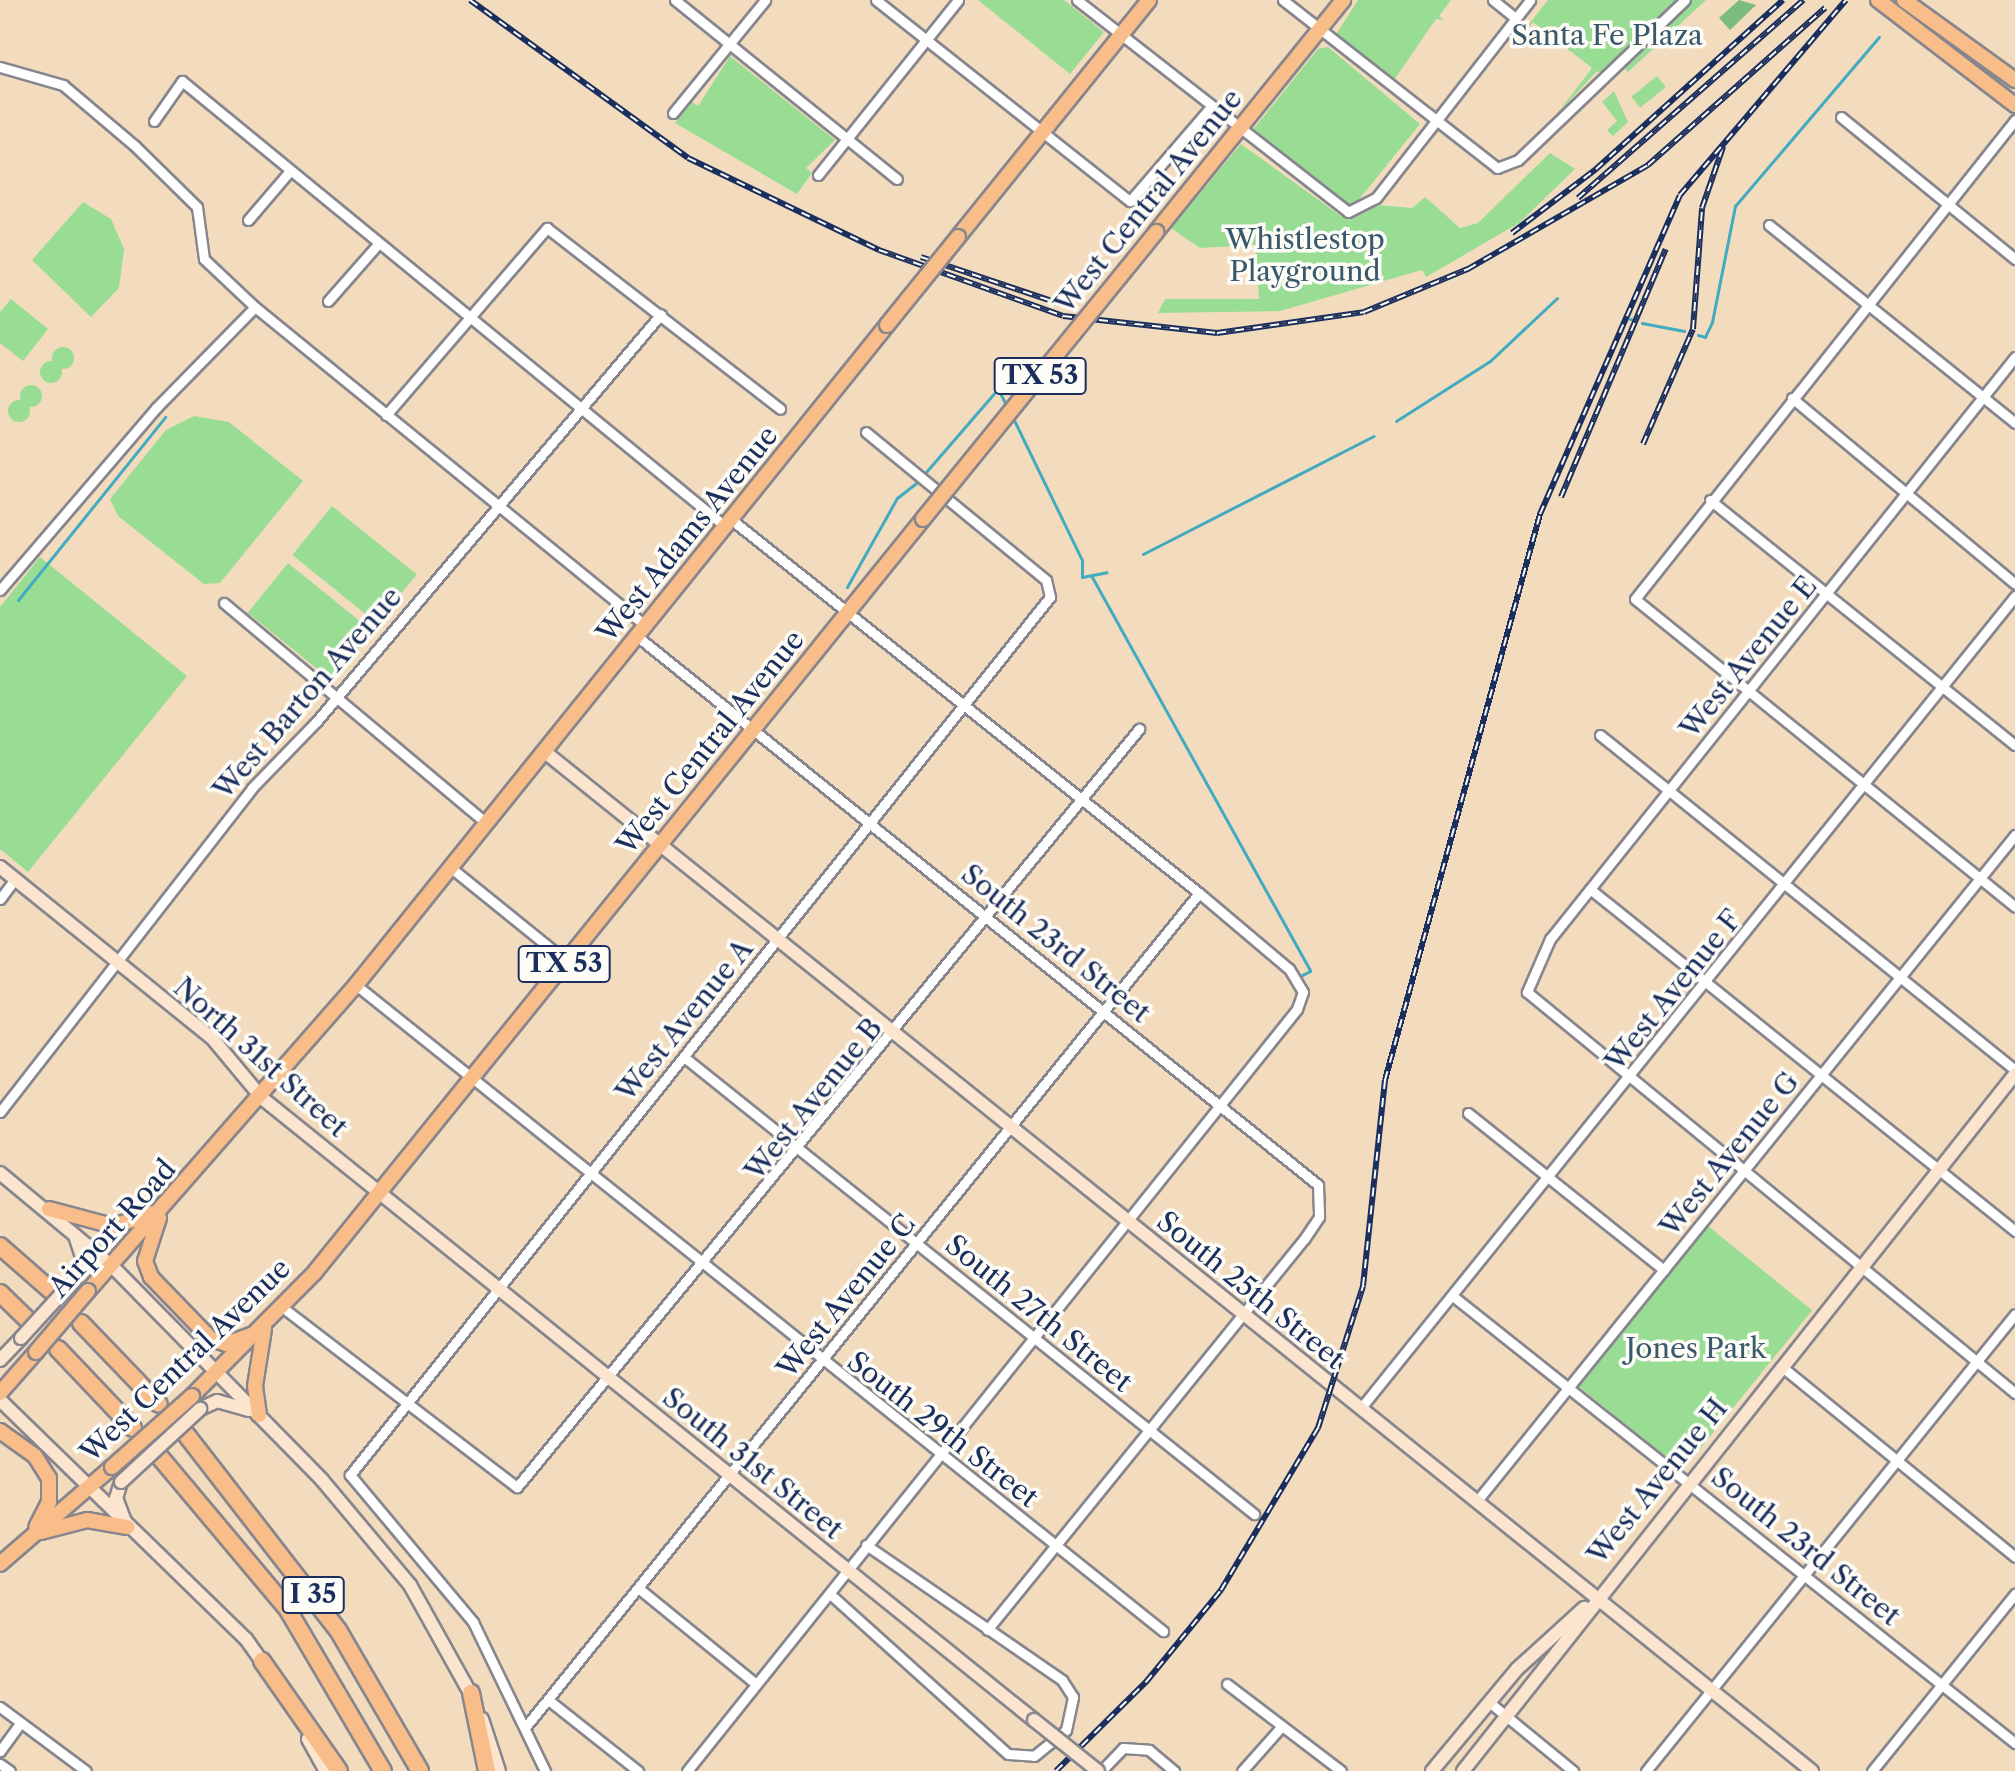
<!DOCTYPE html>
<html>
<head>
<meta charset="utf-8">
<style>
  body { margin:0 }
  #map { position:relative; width:2015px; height:1771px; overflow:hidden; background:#f3dcbe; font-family:"Libre Caslon Text",serif }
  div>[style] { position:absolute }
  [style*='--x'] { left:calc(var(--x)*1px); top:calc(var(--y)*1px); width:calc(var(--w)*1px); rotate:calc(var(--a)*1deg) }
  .green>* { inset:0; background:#99dd95; transform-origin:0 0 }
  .round { border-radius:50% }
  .forest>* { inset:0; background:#7abc7e }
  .stream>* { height:3px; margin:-1.5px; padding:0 1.5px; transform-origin:1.5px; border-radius:1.5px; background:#42abc1 }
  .roads { filter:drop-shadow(2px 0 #87868e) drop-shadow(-2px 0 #87868e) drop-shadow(0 2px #87868e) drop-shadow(0 -2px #87868e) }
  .street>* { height:9px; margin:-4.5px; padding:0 4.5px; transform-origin:4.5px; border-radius:4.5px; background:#fff }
  .secondary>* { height:12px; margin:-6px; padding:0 6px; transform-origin:6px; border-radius:6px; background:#fce5cf }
  .primary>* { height:14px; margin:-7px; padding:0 7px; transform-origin:7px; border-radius:7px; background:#f8bd88 }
  .highway>* { height:16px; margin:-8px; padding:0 8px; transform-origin:8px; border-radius:8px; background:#f8bd88 }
  .rail>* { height:6px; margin-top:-3px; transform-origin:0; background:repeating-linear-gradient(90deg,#fdfcf7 0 9px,#1b2f5e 0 18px); box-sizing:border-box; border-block:2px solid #1b2f5e }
  .bridges { filter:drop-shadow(2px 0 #87868e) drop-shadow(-2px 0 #87868e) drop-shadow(0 2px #87868e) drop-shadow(0 -2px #87868e) }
  .secondary-bridge>* { height:12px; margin:-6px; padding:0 6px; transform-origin:6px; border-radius:6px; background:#fce5cf }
  .primary-bridge>* { height:14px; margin:-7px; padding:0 7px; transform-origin:7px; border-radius:7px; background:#f8bd88 }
  span { translate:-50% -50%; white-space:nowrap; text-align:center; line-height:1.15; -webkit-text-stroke:7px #fdfcf7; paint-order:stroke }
  .shield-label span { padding:2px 6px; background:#fdfcf7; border:2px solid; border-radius:6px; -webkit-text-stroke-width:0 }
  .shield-label { font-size:26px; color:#1b2f5e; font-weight:700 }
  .park-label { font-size:28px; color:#3a5a6c }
  .street-label { font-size:28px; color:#1b2f5e }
</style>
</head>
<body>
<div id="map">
  <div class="green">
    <i style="clip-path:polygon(978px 0,1064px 0,1104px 32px,1070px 74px)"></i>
    <i style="clip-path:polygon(1358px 0,1451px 0,1439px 16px,1444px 20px,1436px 19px,1394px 80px,1335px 36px)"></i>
    <i style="clip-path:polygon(1548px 0,1706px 0,1628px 72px,1622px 66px,1609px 77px,1597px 71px,1556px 115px,1592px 68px,1533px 22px,1507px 52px)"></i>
    <i style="clip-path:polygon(1328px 47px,1420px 124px,1353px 207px,1344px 207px,1251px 132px,1318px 49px)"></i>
    <i style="clip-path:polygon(730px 56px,835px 140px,806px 168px,812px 173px,797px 194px,675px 123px,692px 102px,698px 106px)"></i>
    <i style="left:1657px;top:76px;width:14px;height:33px;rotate:51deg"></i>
    <i style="clip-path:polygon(1614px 91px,1628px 122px,1613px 136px,1607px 130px,1617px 121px,1602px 102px)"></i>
    <i style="clip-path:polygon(1241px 144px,1345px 219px,1377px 205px,1412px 208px,1425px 197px,1460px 228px,1478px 223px,1550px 153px,1575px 169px,1519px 223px,1426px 277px,1422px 270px,1280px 311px,1158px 313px,1165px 299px,1259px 299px,1255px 245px,1200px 248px,1171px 228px)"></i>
    <i style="clip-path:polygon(83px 202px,111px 219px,124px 249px,119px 288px,91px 317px,32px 260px)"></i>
    <i style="clip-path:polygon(11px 299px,48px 329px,23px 361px,0 343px,0 312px)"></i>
    <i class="round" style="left:52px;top:347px;width:22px;height:22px"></i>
    <i class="round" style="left:40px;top:361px;width:22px;height:22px"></i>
    <i class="round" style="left:20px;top:385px;width:22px;height:22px"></i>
    <i class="round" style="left:8px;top:400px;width:22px;height:22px"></i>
    <i style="clip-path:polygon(194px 416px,229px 422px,303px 481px,220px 583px,204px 584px,118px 516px,110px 499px,166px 430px)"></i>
    <i style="left:332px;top:506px;width:109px;height:63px;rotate:39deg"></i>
    <i style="clip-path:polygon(40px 557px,187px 676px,28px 872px,0 849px,0 607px)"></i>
    <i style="left:288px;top:563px;width:109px;height:64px;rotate:39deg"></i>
    <i style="left:1708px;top:1226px;width:134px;height:206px;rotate:39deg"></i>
  </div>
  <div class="forest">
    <i style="clip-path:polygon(1739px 0,1756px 5px,1730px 30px,1719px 18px)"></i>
  </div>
  <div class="stream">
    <i style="--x:1630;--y:319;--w:1;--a:0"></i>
    <i style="--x:1642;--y:323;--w:43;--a:10.8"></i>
    <i style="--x:1698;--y:335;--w:7;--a:16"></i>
    <i style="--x:1705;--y:337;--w:17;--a:-65"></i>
    <i style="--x:1712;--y:322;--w:118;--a:-78.8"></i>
    <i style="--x:1735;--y:206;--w:222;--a:-49.6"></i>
    <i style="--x:1012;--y:416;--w:160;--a:64.1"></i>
    <i style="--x:1082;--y:560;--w:17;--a:90"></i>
    <i style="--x:1082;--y:577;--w:25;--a:-11"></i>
    <i style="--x:1396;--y:421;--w:112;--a:-32.6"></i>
    <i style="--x:1490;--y:361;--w:92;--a:-43.2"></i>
    <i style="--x:926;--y:472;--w:110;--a:-49.1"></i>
    <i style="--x:998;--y:389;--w:22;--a:63"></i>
    <i style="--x:1143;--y:554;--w:259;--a:-27.1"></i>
    <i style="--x:1092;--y:577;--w:450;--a:61"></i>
    <i style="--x:1310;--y:971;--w:9;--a:153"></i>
    <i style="--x:847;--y:587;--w:102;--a:-60.7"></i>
    <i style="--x:897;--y:498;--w:24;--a:-38"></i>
    <i style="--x:18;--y:600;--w:235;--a:-51.2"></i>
  </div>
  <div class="roads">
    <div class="street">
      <i style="--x:675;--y:0;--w:285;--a:38.9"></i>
      <i style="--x:876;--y:0;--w:324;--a:38.4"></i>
      <i style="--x:1130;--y:201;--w:123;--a:-49.3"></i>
      <i style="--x:1077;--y:0;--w:344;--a:38"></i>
      <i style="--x:1348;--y:212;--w:31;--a:-27"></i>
      <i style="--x:1376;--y:198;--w:251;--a:-52.1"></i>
      <i style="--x:1283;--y:0;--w:272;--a:38.1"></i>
      <i style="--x:1497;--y:168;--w:22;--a:-21"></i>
      <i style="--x:1518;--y:160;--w:231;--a:-43.8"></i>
      <i style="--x:1493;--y:0;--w:28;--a:39"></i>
      <i style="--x:0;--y:67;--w:66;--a:15.9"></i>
      <i style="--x:63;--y:85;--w:94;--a:40.3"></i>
      <i style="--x:135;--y:146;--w:87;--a:44.5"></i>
      <i style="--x:197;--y:207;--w:52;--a:82.3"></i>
      <i style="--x:204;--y:259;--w:70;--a:43.3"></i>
      <i style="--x:255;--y:307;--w:505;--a:39.21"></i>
      <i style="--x:673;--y:113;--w:146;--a:-50.8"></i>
      <i style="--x:1841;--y:117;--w:225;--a:39.2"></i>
      <i style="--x:2015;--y:120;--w:611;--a:128.43"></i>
      <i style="--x:1635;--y:599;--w:489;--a:39"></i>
      <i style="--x:154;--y:121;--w:49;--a:-55"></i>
      <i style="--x:182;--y:81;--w:703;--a:39.35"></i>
      <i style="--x:818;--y:175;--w:224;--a:-51.3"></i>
      <i style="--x:248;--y:220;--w:63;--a:-49.5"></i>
      <i style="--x:1769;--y:225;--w:316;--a:38.8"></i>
      <i style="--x:328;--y:301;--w:76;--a:-48.7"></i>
      <i style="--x:2015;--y:357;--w:745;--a:128.62"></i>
      <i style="--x:1550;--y:939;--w:58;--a:113.5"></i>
      <i style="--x:1527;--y:992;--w:632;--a:39.41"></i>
      <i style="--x:1792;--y:398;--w:290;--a:39.8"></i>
      <i style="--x:386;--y:415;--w:247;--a:-49.3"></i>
      <i style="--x:547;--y:228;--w:295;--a:37.8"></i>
      <i style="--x:1710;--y:500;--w:391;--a:38.8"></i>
      <i style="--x:0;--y:590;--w:240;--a:-49.4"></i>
      <i style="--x:156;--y:408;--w:141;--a:-45.6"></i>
      <i style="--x:224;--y:603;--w:342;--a:40"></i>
      <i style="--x:638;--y:637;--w:873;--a:38.86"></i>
      <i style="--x:1318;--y:1185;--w:32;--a:88"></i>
      <i style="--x:1319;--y:1217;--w:27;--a:124"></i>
      <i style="--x:1304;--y:1239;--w:503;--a:129.03"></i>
      <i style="--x:1600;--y:735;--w:533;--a:38.91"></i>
      <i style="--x:450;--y:867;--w:149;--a:39"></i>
      <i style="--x:1590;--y:889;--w:546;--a:38.82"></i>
      <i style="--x:0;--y:899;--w:25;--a:-53"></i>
      <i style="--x:356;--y:985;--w:1034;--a:38.68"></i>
      <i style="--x:684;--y:1057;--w:731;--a:38.72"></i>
      <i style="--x:0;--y:1112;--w:410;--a:-52.1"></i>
      <i style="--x:252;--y:788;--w:92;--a:-45.9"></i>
      <i style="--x:316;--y:722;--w:534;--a:-49.78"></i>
      <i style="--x:1468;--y:1113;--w:251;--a:38.7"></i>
      <i style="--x:1454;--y:1297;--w:717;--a:38.49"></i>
      <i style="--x:282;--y:1307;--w:296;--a:37.5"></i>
      <i style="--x:517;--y:1487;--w:981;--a:-50.63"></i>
      <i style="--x:1781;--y:1366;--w:302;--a:39.2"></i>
      <i style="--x:1360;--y:1409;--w:1044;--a:-51.14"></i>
      <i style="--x:1476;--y:1502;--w:858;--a:-51.06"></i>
      <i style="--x:642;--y:1591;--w:147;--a:39.2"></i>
      <i style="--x:830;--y:1594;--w:239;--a:42"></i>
      <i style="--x:1008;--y:1754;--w:26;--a:4"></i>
      <i style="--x:1034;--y:1756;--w:41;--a:-39.1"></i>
      <i style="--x:1066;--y:1730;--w:34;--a:-78"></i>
      <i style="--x:1073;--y:1697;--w:20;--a:-123"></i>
      <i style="--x:1062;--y:1680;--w:238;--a:-145.4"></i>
      <i style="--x:1227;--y:1684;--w:143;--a:37.3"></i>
      <i style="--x:551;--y:1702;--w:111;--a:38.4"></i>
      <i style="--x:1489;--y:1702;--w:109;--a:39.4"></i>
      <i style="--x:0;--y:1707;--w:107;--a:36.7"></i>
      <i style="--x:527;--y:1725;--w:1069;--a:-51.07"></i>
      <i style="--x:0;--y:1751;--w:34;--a:-54"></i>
      <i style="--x:0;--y:1764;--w:12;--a:35"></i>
      <i style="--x:545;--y:1771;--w:165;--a:-115.8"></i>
      <i style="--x:473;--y:1622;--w:192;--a:-129.9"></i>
      <i style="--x:350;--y:1475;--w:1123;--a:-51.44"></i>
      <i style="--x:1050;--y:597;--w:17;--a:-103"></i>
      <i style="--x:1046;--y:580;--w:233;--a:-140.6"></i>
      <i style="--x:687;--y:1771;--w:976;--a:-51.32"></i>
      <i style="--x:1297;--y:1009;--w:18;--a:-71"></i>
      <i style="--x:1303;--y:992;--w:27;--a:-121"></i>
      <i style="--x:1289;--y:969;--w:118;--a:-139.8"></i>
      <i style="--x:1199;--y:893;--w:598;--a:-141.39"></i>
      <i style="--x:1101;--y:1771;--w:32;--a:-46"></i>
      <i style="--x:1123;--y:1748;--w:26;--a:4"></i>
      <i style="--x:1149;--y:1750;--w:33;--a:40"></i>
      <i style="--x:1242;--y:1771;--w:60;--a:-48.4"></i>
      <i style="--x:1646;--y:1771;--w:587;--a:-51.08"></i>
      <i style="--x:1872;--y:1771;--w:228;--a:-51.1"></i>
    </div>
    <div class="secondary">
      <i style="--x:545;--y:752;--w:1626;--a:38.81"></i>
      <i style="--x:0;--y:867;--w:272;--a:38.9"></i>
      <i style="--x:212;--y:1038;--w:78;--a:50.2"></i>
      <i style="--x:262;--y:1098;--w:991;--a:38.86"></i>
      <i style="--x:0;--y:1173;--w:144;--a:39.7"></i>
      <i style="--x:111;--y:1265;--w:301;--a:45.5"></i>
      <i style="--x:322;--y:1480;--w:137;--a:50"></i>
      <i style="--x:410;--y:1585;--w:129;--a:60.9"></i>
      <i style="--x:74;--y:1280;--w:22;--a:-66"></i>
      <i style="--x:83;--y:1260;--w:26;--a:-108"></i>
      <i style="--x:0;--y:1360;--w:30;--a:-46"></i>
      <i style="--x:0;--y:1400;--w:343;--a:44.2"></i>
      <i style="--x:246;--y:1639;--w:35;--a:55"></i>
      <i style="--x:200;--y:1409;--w:19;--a:-25"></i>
      <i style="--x:217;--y:1401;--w:33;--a:16"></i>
      <i style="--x:121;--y:1482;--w:17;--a:107"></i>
      <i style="--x:116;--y:1498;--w:28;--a:69"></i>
      <i style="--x:482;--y:1719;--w:55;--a:71.9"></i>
      <i style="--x:308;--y:1739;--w:37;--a:61"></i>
      <i style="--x:1432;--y:1771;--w:133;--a:-50.2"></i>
      <i style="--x:1517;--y:1669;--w:91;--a:-42.3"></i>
      <i style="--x:1463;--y:1771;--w:889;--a:-51.62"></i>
    </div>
    <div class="primary">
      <i style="--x:1878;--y:0;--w:173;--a:37.5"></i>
      <i style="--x:1904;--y:0;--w:137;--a:35.8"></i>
      <i style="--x:1156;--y:232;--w:298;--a:-51.1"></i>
      <i style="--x:958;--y:237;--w:304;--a:-51.1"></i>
      <i style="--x:49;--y:1209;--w:66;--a:14.9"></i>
      <i style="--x:113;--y:1226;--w:47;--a:-17.3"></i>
      <i style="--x:159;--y:1218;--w:45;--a:108"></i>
      <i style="--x:145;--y:1261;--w:17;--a:69"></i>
      <i style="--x:151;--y:1277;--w:86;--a:45.9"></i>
      <i style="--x:211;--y:1339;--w:16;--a:18"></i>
      <i style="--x:226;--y:1344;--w:27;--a:-20"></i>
      <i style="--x:88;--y:1291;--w:407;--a:-48.8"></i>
      <i style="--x:356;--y:985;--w:847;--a:-51.18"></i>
      <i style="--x:0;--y:1393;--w:55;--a:-48.7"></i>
      <i style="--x:192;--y:1396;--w:175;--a:-45.2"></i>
      <i style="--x:315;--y:1272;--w:968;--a:-51.08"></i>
      <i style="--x:259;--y:1415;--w:29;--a:-98"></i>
      <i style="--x:255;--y:1386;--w:58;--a:-81"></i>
      <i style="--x:0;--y:1431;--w:43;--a:35.5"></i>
      <i style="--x:35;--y:1456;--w:26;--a:58"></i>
      <i style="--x:49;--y:1478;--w:24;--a:90"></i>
      <i style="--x:49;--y:1502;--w:28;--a:117"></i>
      <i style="--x:41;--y:1532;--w:48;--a:-14.6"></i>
      <i style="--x:87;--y:1520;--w:41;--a:9.9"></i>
      <i style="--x:0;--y:1564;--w:148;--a:-40.9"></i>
    </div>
    <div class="highway">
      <i style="--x:0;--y:1246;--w:74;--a:41.2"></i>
      <i style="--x:0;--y:1293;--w:43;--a:44.1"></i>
      <i style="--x:81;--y:1323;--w:112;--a:46.1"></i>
      <i style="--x:58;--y:1349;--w:109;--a:46.5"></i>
      <i style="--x:185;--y:1433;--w:249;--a:52.2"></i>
      <i style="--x:338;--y:1630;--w:163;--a:59.8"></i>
      <i style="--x:159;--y:1456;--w:201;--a:50"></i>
      <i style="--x:288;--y:1610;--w:187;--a:59.5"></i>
      <i style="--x:262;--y:1661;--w:134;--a:55"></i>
      <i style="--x:471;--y:1693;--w:80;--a:78.4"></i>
    </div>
  </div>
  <div class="rail">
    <i style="--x:470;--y:0;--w:269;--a:35.9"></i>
    <i style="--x:688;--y:158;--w:212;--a:25.7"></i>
    <i style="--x:879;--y:250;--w:195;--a:19.7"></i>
    <i style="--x:1063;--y:316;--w:155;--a:6.3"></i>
    <i style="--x:1217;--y:333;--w:148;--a:-8.1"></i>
    <i style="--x:1364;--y:312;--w:113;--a:-22.5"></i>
    <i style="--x:1468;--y:269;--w:208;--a:-30"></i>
    <i style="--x:1648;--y:165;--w:237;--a:-41.6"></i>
    <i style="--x:1578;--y:198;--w:300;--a:-41.3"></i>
    <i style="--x:1512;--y:233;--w:106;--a:-37.3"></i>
    <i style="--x:1596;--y:169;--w:252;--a:-42.1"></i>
    <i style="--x:921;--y:257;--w:148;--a:18.6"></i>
    <i style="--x:1643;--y:444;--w:125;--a:-66.5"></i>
    <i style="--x:1693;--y:329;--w:121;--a:-85.7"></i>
    <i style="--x:1702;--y:208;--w:65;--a:-71"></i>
    <i style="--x:1561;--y:497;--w:269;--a:-67.1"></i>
    <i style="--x:1056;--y:1771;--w:127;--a:-44.7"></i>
    <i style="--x:1146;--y:1682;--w:119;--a:-50.8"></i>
    <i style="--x:1221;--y:1590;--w:189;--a:-59.1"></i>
    <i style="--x:1318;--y:1428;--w:149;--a:-72.4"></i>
    <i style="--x:1363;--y:1286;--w:207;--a:-83.9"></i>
    <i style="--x:1385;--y:1080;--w:587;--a:-74.68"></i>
    <i style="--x:1540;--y:514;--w:348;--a:-66.3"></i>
    <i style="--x:1680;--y:195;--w:256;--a:-49.6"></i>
  </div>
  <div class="bridges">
    <div class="secondary-bridge">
      <i style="--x:21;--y:1338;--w:79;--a:-47.6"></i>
      <i style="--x:121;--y:1482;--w:108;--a:-42.7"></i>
      <i style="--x:1034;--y:1720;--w:82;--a:38.6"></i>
    </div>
    <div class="primary-bridge">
      <i style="--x:887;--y:325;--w:113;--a:-51.1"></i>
      <i style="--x:923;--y:519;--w:370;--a:-50.9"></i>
      <i style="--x:36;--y:1352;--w:80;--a:-49.6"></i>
      <i style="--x:112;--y:1467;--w:107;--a:-41.6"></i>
    </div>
  </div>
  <div class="shield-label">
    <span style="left:1040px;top:376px">TX 53</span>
    <span style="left:564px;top:964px">TX 53</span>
    <span style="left:313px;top:1595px">I 35</span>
  </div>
  <div class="park-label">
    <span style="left:1607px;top:35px">Santa Fe Plaza</span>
    <span style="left:1305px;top:255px">Whistlestop<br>Playground</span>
    <span style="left:1696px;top:1348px">Jones Park</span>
  </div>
  <div class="street-label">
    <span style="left:1148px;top:201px;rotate:-51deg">West Central Avenue</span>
    <span style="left:687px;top:534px;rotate:-51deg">West Adams Avenue</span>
    <span style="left:1748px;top:657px;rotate:-51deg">West Avenue E</span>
    <span style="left:307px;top:693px;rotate:-49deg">West Barton Avenue</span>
    <span style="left:710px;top:742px;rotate:-51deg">West Central Avenue</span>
    <span style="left:1056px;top:943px;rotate:39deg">South 23rd Street</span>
    <span style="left:1673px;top:990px;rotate:-51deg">West Avenue F</span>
    <span style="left:684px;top:1020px;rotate:-51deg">West Avenue A</span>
    <span style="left:261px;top:1057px;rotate:42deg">North 31st Street</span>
    <span style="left:813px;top:1099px;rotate:-51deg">West Avenue B</span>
    <span style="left:1729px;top:1154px;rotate:-51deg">West Avenue G</span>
    <span style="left:112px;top:1228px;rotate:-48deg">Airport Road</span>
    <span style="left:1251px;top:1290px;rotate:39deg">South 25th Street</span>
    <span style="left:846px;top:1296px;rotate:-51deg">West Avenue C</span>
    <span style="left:1039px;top:1313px;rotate:39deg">South 27th Street</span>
    <span style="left:185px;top:1360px;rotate:-44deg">West Central Avenue</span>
    <span style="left:943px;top:1429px;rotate:38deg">South 29th Street</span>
    <span style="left:753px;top:1463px;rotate:39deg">South 31st Street</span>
    <span style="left:1657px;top:1481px;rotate:-51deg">West Avenue H</span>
    <span style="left:1806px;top:1546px;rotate:39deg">South 23rd Street</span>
  </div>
</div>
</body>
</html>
